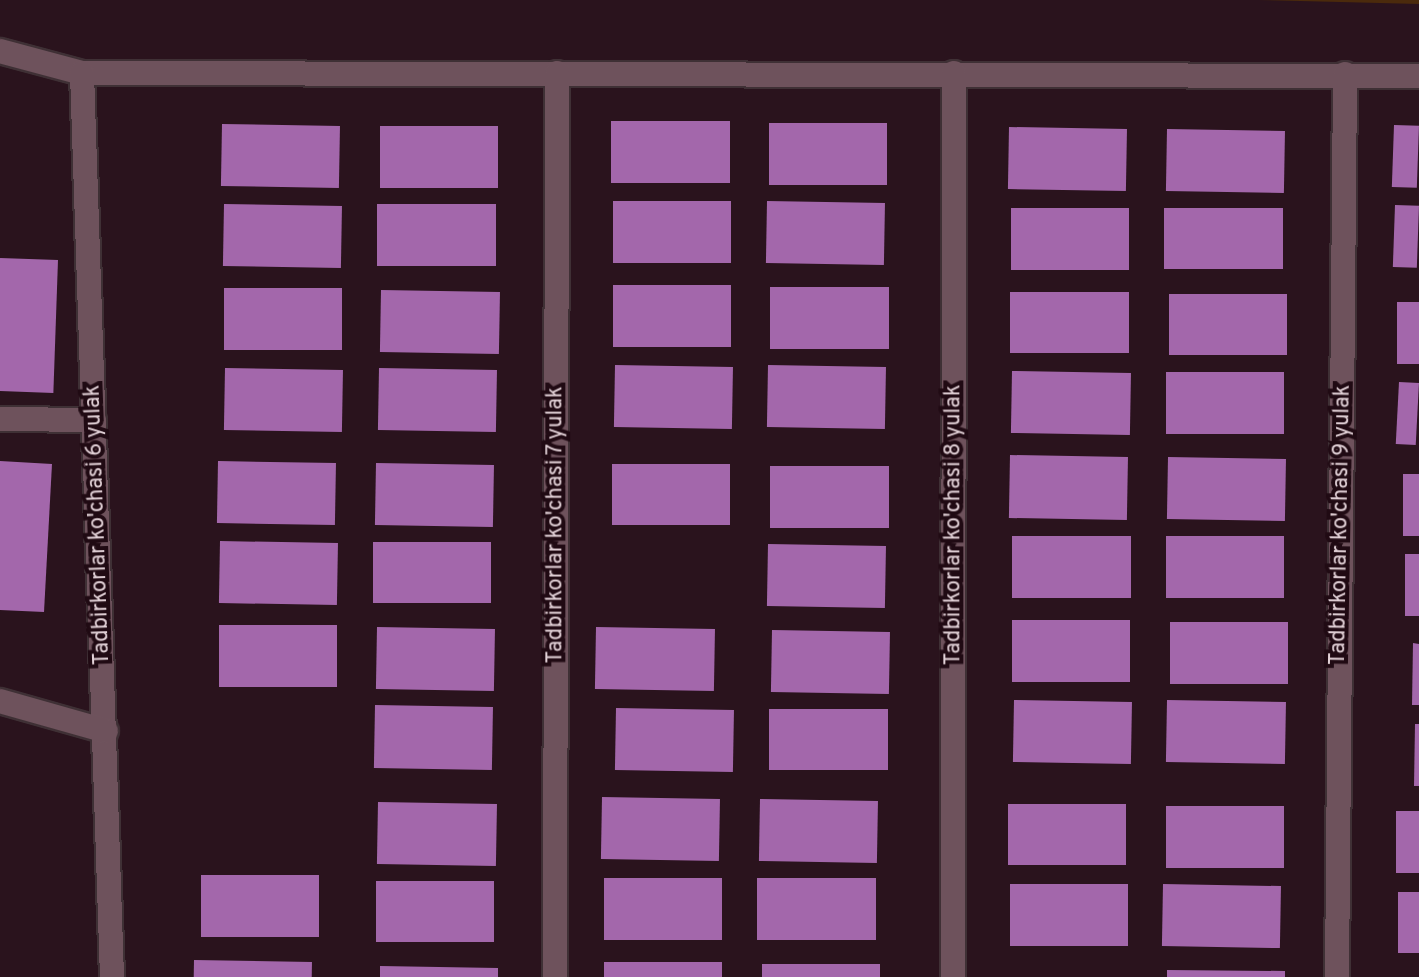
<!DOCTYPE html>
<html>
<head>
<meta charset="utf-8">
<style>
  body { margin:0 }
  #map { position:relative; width:1419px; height:977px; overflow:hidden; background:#2a131d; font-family:Overpass,sans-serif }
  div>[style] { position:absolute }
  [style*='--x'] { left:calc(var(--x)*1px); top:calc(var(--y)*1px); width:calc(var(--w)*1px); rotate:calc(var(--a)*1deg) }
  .green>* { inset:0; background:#4b2a0c }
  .building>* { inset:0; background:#a367ab; transform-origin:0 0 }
  .roads { filter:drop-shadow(2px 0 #3f3035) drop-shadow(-2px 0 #3f3035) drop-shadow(0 2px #3f3035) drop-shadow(0 -2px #3f3035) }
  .street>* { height:24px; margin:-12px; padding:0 12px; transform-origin:12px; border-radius:12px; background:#6e525c }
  span { translate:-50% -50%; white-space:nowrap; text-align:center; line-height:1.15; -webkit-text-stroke:8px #200a13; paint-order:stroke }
  .street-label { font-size:22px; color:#e3d2d8 }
</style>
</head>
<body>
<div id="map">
  <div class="green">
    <i style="clip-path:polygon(1258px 0,1419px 0,1419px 4px)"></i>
  </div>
  <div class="building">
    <i style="left:611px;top:121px;width:119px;height:62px"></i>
    <i style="left:769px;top:123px;width:118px;height:62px"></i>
    <i style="left:222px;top:124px;width:118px;height:62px;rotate:1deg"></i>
    <i style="left:1394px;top:125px;width:25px;height:62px;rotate:2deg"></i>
    <i style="left:380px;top:126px;width:118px;height:62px"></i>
    <i style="left:1009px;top:127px;width:118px;height:62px;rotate:1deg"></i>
    <i style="left:1167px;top:129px;width:118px;height:62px;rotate:1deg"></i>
    <i style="left:613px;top:201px;width:118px;height:62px"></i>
    <i style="left:767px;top:201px;width:118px;height:62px;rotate:1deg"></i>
    <i style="left:224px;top:204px;width:118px;height:62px;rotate:1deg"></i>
    <i style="left:377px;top:204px;width:119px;height:62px"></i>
    <i style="left:1395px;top:205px;width:24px;height:62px;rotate:2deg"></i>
    <i style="left:1011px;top:208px;width:118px;height:62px"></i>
    <i style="left:1164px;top:208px;width:119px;height:61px"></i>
    <i style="left:58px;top:260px;width:133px;height:58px;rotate:92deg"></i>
    <i style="left:613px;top:285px;width:118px;height:62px"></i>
    <i style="left:770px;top:287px;width:119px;height:62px"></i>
    <i style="left:224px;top:288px;width:118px;height:62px"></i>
    <i style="left:381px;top:290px;width:119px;height:62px;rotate:1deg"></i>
    <i style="left:1010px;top:292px;width:119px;height:61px"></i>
    <i style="left:1169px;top:294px;width:118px;height:61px"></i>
    <i style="left:1397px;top:302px;width:22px;height:62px"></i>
    <i style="left:615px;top:365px;width:118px;height:62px;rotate:1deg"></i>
    <i style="left:768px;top:365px;width:118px;height:62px;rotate:1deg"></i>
    <i style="left:225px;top:368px;width:118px;height:62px;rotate:1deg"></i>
    <i style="left:379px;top:368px;width:118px;height:62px;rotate:1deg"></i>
    <i style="left:1012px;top:371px;width:119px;height:62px;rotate:1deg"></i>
    <i style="left:1166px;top:372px;width:118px;height:62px"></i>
    <i style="left:1399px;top:382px;width:20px;height:62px;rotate:3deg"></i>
    <i style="left:1010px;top:455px;width:118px;height:63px;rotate:1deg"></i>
    <i style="left:1168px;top:457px;width:118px;height:62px;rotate:1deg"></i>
    <i style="clip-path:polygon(0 461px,52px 464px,44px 612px,0 610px)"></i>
    <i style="left:218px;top:461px;width:118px;height:62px;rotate:1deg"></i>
    <i style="left:376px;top:463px;width:118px;height:62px;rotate:1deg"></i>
    <i style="left:612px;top:464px;width:118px;height:61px"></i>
    <i style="left:770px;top:466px;width:119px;height:62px"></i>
    <i style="left:1403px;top:474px;width:16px;height:62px"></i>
    <i style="left:1012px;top:536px;width:119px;height:62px"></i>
    <i style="left:1166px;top:536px;width:118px;height:62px"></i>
    <i style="left:220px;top:541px;width:118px;height:62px;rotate:1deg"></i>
    <i style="left:373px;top:542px;width:118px;height:61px"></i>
    <i style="left:768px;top:544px;width:118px;height:62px;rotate:1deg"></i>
    <i style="left:1405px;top:554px;width:14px;height:62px"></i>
    <i style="left:1012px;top:620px;width:118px;height:62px"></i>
    <i style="left:1170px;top:622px;width:118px;height:62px"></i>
    <i style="left:219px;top:625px;width:118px;height:62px"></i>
    <i style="left:377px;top:627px;width:118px;height:62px;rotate:1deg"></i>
    <i style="left:596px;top:627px;width:119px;height:62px;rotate:1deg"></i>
    <i style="left:772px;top:630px;width:118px;height:62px;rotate:1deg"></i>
    <i style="clip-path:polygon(1413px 643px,1419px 644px,1419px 705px,1412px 705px)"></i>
    <i style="left:1014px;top:700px;width:118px;height:62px;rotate:1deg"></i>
    <i style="left:1167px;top:700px;width:119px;height:62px;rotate:1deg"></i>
    <i style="left:375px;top:705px;width:118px;height:63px;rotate:1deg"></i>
    <i style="left:616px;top:708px;width:118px;height:62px;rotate:1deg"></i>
    <i style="left:769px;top:709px;width:119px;height:61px"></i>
    <i style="clip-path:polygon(1415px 724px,1419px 724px,1419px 786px,1414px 786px)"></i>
    <i style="left:602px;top:797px;width:118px;height:62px;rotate:1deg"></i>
    <i style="left:760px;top:799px;width:118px;height:62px;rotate:1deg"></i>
    <i style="left:378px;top:802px;width:119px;height:62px;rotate:1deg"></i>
    <i style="left:1008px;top:804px;width:118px;height:61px"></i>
    <i style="left:1166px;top:806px;width:118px;height:62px"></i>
    <i style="left:1396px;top:811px;width:23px;height:62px"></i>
    <i style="left:201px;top:875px;width:118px;height:62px"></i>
    <i style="left:604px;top:878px;width:118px;height:62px"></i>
    <i style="left:757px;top:878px;width:119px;height:62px"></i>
    <i style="left:376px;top:881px;width:118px;height:61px"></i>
    <i style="left:1010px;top:884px;width:118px;height:62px"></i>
    <i style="left:1163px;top:884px;width:118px;height:62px;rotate:1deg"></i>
    <i style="left:1398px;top:892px;width:21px;height:61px"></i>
    <i style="left:194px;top:960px;width:118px;height:17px;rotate:1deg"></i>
    <i style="left:604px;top:962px;width:118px;height:15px"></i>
    <i style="left:762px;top:964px;width:118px;height:13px"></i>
    <i style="clip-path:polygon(380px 966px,498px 968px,498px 977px,380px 977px)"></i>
    <i style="clip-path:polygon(1167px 970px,1285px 971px,1285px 977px,1167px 977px)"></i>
  </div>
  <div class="roads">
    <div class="street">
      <i style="--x:0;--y:51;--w:85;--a:15"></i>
      <i style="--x:82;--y:73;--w:1337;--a:0.13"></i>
      <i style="--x:82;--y:73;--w:904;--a:88.1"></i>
      <i style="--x:0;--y:419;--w:94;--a:0.6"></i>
      <i style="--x:0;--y:701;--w:110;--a:15.8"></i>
      <i style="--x:555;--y:977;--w:904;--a:-89.87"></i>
      <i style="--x:953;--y:977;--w:904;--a:-89.94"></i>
      <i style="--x:1337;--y:977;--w:903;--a:-89.49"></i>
    </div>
  </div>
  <div class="street-label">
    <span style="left:98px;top:525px;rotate:-92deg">Tadbirkorlar ko'chasi 6 yulak</span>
    <span style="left:556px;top:525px;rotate:-90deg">Tadbirkorlar ko'chasi 7 yulak</span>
    <span style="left:954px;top:525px;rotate:-90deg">Tadbirkorlar ko'chasi 8 yulak</span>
    <span style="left:1341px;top:525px;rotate:-89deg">Tadbirkorlar ko'chasi 9 yulak</span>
  </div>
</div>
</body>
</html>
